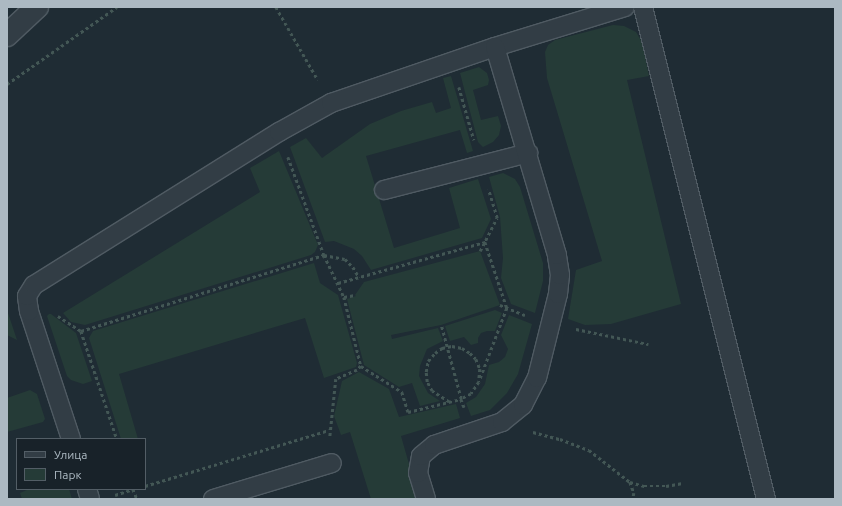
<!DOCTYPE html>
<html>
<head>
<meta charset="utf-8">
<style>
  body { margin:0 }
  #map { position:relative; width:842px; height:506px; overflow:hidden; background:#1f2c34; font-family:Ubuntu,sans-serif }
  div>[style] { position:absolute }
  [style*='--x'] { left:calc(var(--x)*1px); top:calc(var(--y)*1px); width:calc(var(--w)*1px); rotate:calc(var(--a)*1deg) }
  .green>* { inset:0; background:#253b37 }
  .path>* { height:2.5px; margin-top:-1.25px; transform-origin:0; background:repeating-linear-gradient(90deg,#435755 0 3px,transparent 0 6px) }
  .roads { filter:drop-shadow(1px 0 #505b63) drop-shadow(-1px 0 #505b63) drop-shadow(0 1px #505b63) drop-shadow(0 -1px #505b63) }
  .service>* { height:18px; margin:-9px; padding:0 9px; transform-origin:9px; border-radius:9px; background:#323d45 }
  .minor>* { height:22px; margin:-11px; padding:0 11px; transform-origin:11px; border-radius:11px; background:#323d45 }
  span { translate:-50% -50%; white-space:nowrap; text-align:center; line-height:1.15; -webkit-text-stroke:3px #182229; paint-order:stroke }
  .frame { position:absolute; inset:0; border:8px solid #acb9c2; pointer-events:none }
  .legend { position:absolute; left:16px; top:438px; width:130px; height:52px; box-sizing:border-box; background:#182229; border:1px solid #535e66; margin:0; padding:5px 7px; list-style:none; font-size:12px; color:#acb9c2 }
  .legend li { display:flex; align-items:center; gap:8px; height:20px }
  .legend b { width:20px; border:1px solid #535e66 }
</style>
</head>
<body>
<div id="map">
  <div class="green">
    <i style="clip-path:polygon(613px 25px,624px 26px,636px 32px,642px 42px,649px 76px,627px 80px,681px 304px,611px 324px,585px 325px,568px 319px,576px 270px,602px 261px,547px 78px,545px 52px,548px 45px,555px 40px)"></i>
    <i style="clip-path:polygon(479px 67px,487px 73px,489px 80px,488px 85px,473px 90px,481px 120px,498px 116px,501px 126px,499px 135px,493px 142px,483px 147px,478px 142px,460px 73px)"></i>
    <i style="clip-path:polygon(451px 76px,473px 151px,467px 153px,460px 130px,366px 156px,394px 248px,460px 228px,449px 188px,478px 179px,491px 219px,482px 238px,371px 270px,362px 256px,354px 249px,334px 241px,325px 242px,290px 147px,306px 138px,322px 158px,370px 124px,401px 111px,432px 102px,436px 113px,451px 108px,443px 78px)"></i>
    <i style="clip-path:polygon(279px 151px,318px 245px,315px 252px,311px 255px,85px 325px,71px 322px,63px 313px,260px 192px,250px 168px)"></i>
    <i style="clip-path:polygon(503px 173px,515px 179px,520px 187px,543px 263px,543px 281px,535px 313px,511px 304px,501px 278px,503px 258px,500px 217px,489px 177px)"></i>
    <i style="clip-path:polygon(480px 251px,500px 305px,441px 325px,391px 335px,392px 339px,438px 328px,443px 341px,427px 349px,420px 366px,419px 376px,428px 393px,440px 401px,420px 406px,412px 383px,399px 387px,364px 365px,347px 299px,356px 296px,355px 295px,364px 282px)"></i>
    <i style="clip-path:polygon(314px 263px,320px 283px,338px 295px,357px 363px,356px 367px,324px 378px,305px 318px,119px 374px,138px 439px,121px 439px,89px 338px,93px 331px)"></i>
    <i style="clip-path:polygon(7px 310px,17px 340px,7px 335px)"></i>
    <i style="clip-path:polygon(495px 310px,502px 313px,495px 331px,487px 331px,481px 333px,478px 338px,478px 343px,471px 345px,464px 337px,450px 341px,445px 326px)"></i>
    <i style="clip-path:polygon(49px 314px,51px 314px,76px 333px,92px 381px,83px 384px,71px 380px,67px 376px,47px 316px)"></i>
    <i style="clip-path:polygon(509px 315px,532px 324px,518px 374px,507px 393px,490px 410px,471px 416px,466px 403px,476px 397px,485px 384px,489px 365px,499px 362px,505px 357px,508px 349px,501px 335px)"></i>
    <i style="clip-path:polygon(359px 372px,389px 389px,399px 417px,456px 404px,460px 418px,401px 436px,419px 499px,371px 499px,350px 432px,341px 435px,334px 416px,342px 381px)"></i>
    <i style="clip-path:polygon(30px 390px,37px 394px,45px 419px,43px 422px,7px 432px,7px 398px)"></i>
    <i style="clip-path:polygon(29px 489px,69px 489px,72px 499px,22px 499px,20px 493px)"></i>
  </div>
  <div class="path">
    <i style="--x:276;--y:7;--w:84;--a:60.1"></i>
    <i style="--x:7;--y:84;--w:134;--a:-35"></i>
    <i style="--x:459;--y:87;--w:55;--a:74.2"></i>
    <i style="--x:288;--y:157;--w:104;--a:69.8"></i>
    <i style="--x:324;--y:255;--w:47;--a:64.5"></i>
    <i style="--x:344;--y:297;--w:71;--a:76.2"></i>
    <i style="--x:361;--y:366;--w:6;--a:135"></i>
    <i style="--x:357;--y:370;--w:23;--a:157"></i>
    <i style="--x:336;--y:379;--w:58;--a:95.9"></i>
    <i style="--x:480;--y:251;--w:37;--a:-63"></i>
    <i style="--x:497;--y:218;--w:30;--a:-107"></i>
    <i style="--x:338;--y:283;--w:153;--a:-15.6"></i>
    <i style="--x:485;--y:242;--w:70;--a:71.6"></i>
    <i style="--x:507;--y:308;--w:79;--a:110.7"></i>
    <i style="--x:479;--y:382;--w:14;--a:124"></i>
    <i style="--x:471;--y:394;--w:11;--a:153"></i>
    <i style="--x:461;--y:399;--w:77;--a:-105.1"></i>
    <i style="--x:344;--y:297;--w:11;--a:-10"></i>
    <i style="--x:500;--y:305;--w:27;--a:22"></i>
    <i style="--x:58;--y:316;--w:27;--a:33"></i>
    <i style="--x:81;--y:331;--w:255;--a:-17.4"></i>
    <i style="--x:324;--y:255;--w:21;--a:11"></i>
    <i style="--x:345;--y:259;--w:11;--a:45"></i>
    <i style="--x:353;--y:267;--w:12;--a:59"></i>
    <i style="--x:576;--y:329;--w:74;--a:11.8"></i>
    <i style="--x:81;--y:331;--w:114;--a:71.6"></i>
    <i style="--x:361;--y:366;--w:49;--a:32.4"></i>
    <i style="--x:402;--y:392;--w:21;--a:73"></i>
    <i style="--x:408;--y:412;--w:55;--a:-13.8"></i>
    <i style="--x:461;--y:399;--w:9;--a:69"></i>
    <i style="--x:449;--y:402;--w:20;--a:-147"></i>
    <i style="--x:432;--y:391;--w:10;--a:-119"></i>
    <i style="--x:427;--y:382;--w:10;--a:-96"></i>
    <i style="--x:426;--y:372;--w:11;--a:-80"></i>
    <i style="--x:428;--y:361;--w:11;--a:-49"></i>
    <i style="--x:435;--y:353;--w:9;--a:-36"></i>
    <i style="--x:442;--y:348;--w:10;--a:-11"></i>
    <i style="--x:452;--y:346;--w:10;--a:11"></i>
    <i style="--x:462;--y:348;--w:9;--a:32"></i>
    <i style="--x:470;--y:353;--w:8;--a:45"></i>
    <i style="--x:476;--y:359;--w:11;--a:68"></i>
    <i style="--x:480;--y:369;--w:11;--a:95"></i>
    <i style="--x:533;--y:432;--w:28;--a:15"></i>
    <i style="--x:560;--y:439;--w:31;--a:21"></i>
    <i style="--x:589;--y:450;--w:52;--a:38"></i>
    <i style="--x:630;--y:482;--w:15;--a:16"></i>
    <i style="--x:644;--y:486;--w:22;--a:0"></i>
    <i style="--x:666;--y:486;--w:17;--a:-10"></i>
    <i style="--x:630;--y:482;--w:12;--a:70"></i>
    <i style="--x:634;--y:493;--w:6;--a:99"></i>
    <i style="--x:145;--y:486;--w:192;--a:-16.9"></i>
    <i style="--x:133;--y:489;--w:11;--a:68"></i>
    <i style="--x:115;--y:495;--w:20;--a:-18"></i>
  </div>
  <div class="roads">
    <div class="service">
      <i style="--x:643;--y:7;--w:507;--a:75.96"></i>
      <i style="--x:384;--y:190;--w:149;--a:-14.4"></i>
      <i style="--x:71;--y:439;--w:135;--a:-108.2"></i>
      <i style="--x:29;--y:311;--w:15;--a:-98"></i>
      <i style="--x:27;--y:296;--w:13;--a:-58"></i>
      <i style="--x:34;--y:285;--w:289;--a:-32"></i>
      <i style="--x:279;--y:132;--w:60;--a:-29.1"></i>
      <i style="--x:331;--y:103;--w:173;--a:-18.9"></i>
      <i style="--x:495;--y:47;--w:136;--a:-17.1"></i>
      <i style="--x:87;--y:489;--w:10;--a:73"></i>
      <i style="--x:213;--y:499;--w:124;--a:-16.8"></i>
      <i style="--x:426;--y:499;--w:27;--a:-107"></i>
      <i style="--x:418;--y:473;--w:17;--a:-80"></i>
      <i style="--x:421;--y:456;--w:17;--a:-40"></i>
      <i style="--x:434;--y:445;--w:72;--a:-18.7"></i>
      <i style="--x:502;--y:422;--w:27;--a:-39"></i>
      <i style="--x:523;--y:405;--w:30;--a:-63"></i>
      <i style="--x:537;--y:378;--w:87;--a:-76"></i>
      <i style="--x:558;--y:294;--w:19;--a:-84"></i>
      <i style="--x:560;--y:275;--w:20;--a:-99"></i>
      <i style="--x:557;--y:255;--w:217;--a:-106.6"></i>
    </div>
    <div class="minor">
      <i style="--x:7;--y:35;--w:41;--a:-43"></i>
    </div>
  </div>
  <div class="frame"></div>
  <ul class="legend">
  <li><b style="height:5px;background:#323d45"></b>Улица</li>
  <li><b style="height:11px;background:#253b37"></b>Парк</li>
  </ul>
</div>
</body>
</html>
